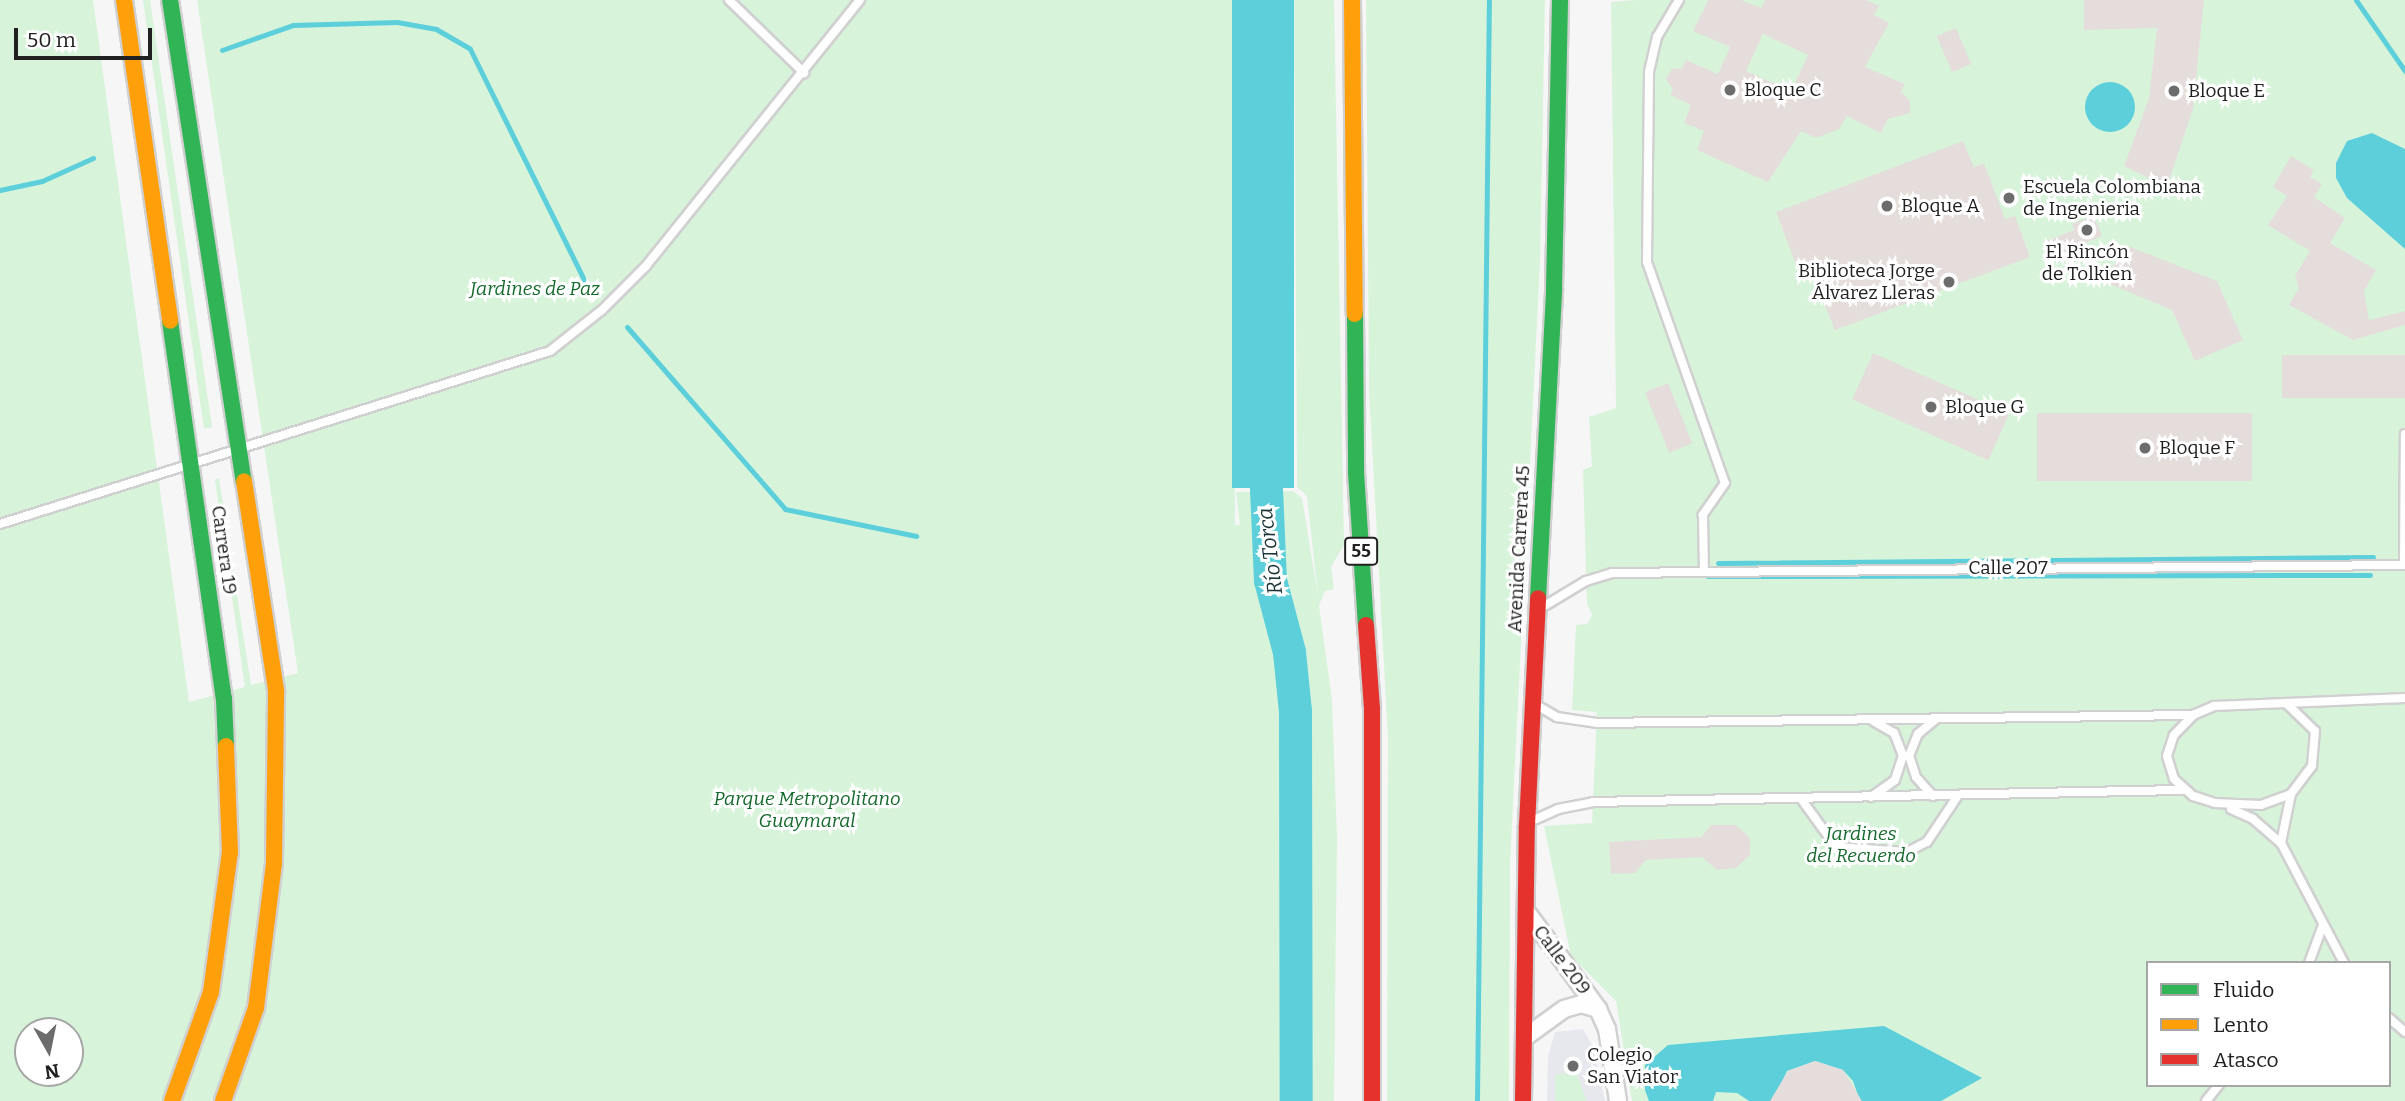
<!DOCTYPE html>
<html>
<head>
<meta charset="utf-8">
<style>
  body { margin:0 }
  #map { position:relative; width:2405px; height:1101px; overflow:hidden; background:#f6f6f6; font-family:Bitter,serif }
  div>[style] { position:absolute }
  [style*='--x'] { left:calc(var(--x)*1px); top:calc(var(--y)*1px); width:calc(var(--w)*1px); rotate:calc(var(--a)*1deg) }
  .built>* { inset:0; background:#e6e8ed }
  .green>* { inset:0; background:#d7f4da }
  .water>* { inset:0; background:#5ccfdb; transform-origin:0 0 }
  .round { border-radius:50% }
  .stream>* { height:5px; margin:-2.5px; padding:0 2.5px; transform-origin:2.5px; border-radius:2.5px; background:#5ccfdb }
  .river>* { height:33px; margin:-16.5px; padding:0 16.5px; transform-origin:16.5px; border-radius:16.5px; background:#5ccfdb }
  .building>* { inset:0; background:#e5dddc; transform-origin:0 0 }
  .roads { filter:drop-shadow(2px 0 #d0d0d0) drop-shadow(-2px 0 #d0d0d0) drop-shadow(0 2px #d0d0d0) drop-shadow(0 -2px #d0d0d0) }
  .lane>* { height:8px; margin:-4px; padding:0 4px; transform-origin:4px; border-radius:4px; background:#fefefe }
  .street>* { height:16px; margin:-8px; padding:0 8px; transform-origin:8px; border-radius:8px; background:#fefefe }
  .fast>* { height:16px; margin:-8px; padding:0 8px; transform-origin:8px; border-radius:8px; background:#30b455 }
  .slow>* { height:16px; margin:-8px; padding:0 8px; transform-origin:8px; border-radius:8px; background:#ff9f0a }
  .jam>* { height:16px; margin:-8px; padding:0 8px; transform-origin:8px; border-radius:8px; background:#e5322d }
  .dots>* { width:19px; height:19px; translate:-50% -50%; box-sizing:border-box; border:4px solid #fff; border-radius:50% }
  span { translate:-50% -50%; white-space:nowrap; text-align:center; line-height:1.15; -webkit-text-stroke:6px #fff; paint-order:stroke }
  .shield-label span { padding:2px 5px; background:#fff; border:2px solid; border-radius:5px; -webkit-text-stroke-width:0 }
  .shield-label { font-size:18px; color:#212122; font-weight:700 }
  .poi-label { font-size:19px; color:#212122 }
  .left { translate:0 -50%; text-align:left }
  .right { translate:-100% -50%; text-align:right }
  .park-label { font-size:19px; color:#15692c; font-style:italic }
  .street-label { font-size:19px; color:#212122 }
  .water-label { font-size:21px; color:#1d3538; font-style:italic }
  .legend { position:absolute; left:2146px; top:961px; width:245px; height:126px; box-sizing:border-box; background:#fff; border:2px solid #a6a6a7; margin:0; padding:9px 12px; list-style:none; font-size:21px; color:#212122 }
  .legend li { display:flex; align-items:center; gap:14px; height:35px }
  .legend b { width:35px; border:2px solid #a6a6a7 }
  .north { position:absolute; left:14px; top:1017px; width:70px; height:70px; box-sizing:border-box; background:#fff; border:2px solid #a6a6a7; border-radius:50%; rotate:171deg; font-size:19px; font-weight:700; line-height:28px; text-align:center; color:#212122 }
  .north::after { content:''; display:block; margin:auto; width:24px; height:32px; background:#6c6c6c; clip-path:polygon(50% 0,100% 100%,50% 72%,0 100%) }
  .scale { position:absolute; left:14px; top:28px; width:138px; height:32px; box-sizing:border-box; border:4px solid #212122; border-top:0; padding-left:9px; font-size:21px; line-height:24px; white-space:nowrap; color:#212122; -webkit-text-stroke:5px #fff; paint-order:stroke }
</style>
</head>
<body>
<div id="map">
  <div class="built">
    <i style="clip-path:polygon(1583px 1029px,1593px 1047px,1605px 1101px,1547px 1101px,1548px 1057px,1555px 1032px)"></i>
  </div>
  <div class="green">
    <i style="clip-path:polygon(evenodd,0 0,93px 0,189px 702px,245px 687px,215px 480px,219px 478px,251px 685px,298px 673px,197px 0,1232px 0,1235px 525px,1240px 525px,1236px 492px,1293px 491px,1302px 498px,1318px 596px,1307px 496px,1297px 487px,1294px 0,1334px 0,1344px 545px,1331px 567px,1334px 589px,1325px 591px,1319px 605px,1332px 700px,1337px 838px,1334px 1101px,0 1101px,0 0,28px 1031px,70px 1031px,70px 1073px,28px 1073px,28px 1031px)"></i>
    <i style="clip-path:polygon(143px 0,150px 0,212px 427px,204px 429px)"></i>
    <i style="clip-path:polygon(1366px 0,1545px 0,1540px 261px,1510px 864px,1509px 1101px,1387px 1101px,1388px 739px,1369px 390px)"></i>
    <i style="clip-path:polygon(evenodd,1635px 0,2405px 0,2405px 1101px,1632px 1101px,1616px 1001px,1571px 956px,1544px 826px,1592px 823px,1597px 712px,1572px 710px,1576px 625px,1587px 624px,1592px 615px,1587px 604px,1583px 470px,1592px 466px,1589px 417px,1616px 408px,1611px 2px,1635px 0,2148px 963px,2389px 963px,2389px 1085px,2148px 1085px,2148px 963px)"></i>
    <i style="clip-path:polygon(1576px 1072px,1587px 1101px,1555px 1101px,1555px 1075px)"></i>
  </div>
  <div class="water">
    <i style="left:1232px;top:0;width:62px;height:488px"></i>
    <i class="round" style="left:2085px;top:82px;width:50px;height:50px"></i>
    <i style="clip-path:polygon(2372px 133px,2405px 149px,2405px 249px,2347px 198px,2336px 178px,2336px 163px,2347px 141px)"></i>
    <i style="clip-path:polygon(1884px 1026px,1982px 1078px,1941px 1101px,1860px 1101px,1853px 1081px,1843px 1070px,1815px 1061px,1787px 1071px,1773px 1101px,1749px 1101px,1737px 1093px,1716px 1092px,1713px 1101px,1649px 1101px,1645px 1090px,1645px 1065px,1668px 1045px)"></i>
  </div>
  <div class="stream">
    <i style="--x:2356;--y:0;--w:86;--a:55.4"></i>
    <i style="--x:222;--y:50;--w:75;--a:-19.4"></i>
    <i style="--x:293;--y:25;--w:104;--a:-1.7"></i>
    <i style="--x:397;--y:22;--w:40;--a:10"></i>
    <i style="--x:436;--y:29;--w:39;--a:30"></i>
    <i style="--x:470;--y:49;--w:260;--a:63.7"></i>
    <i style="--x:0;--y:190;--w:43;--a:-12.1"></i>
    <i style="--x:42;--y:181;--w:56;--a:-24.3"></i>
    <i style="--x:627;--y:327;--w:241;--a:49"></i>
    <i style="--x:785;--y:509;--w:134;--a:11.6"></i>
    <i style="--x:1718;--y:563;--w:655;--a:-0.52"></i>
    <i style="--x:1707;--y:576;--w:663;--a:-0.09"></i>
    <i style="--x:1477;--y:1101;--w:1101;--a:-89.38"></i>
  </div>
  <div class="river">
    <i style="--x:1264;--y:443;--w:137;--a:87.5"></i>
    <i style="--x:1270;--y:580;--w:74;--a:75.2"></i>
    <i style="--x:1289;--y:652;--w:59;--a:84.2"></i>
    <i style="--x:1295;--y:711;--w:390;--a:89.9"></i>
  </div>
  <div class="building">
    <i style="clip-path:polygon(evenodd,1708px 0,1741px 0,1761px 8px,1765px 0,1866px 0,1879px 6px,1874px 15px,1889px 23px,1865px 67px,1905px 84px,1901px 91px,1910px 101px,1910px 113px,1888px 119px,1881px 133px,1847px 116px,1839px 129px,1816px 138px,1801px 131px,1768px 182px,1697px 150px,1704px 131px,1684px 123px,1691px 105px,1670px 95px,1673px 89px,1666px 79px,1672px 69px,1682px 68px,1686px 60px,1718px 74px,1730px 47px,1693px 31px,1708px 0,1763px 34px,1808px 55px,1791px 91px,1746px 71px,1763px 34px)"></i>
    <i style="clip-path:polygon(2084px 0,2204px 0,2193px 109px,2167px 187px,2124px 166px,2149px 98px,2157px 28px,2084px 30px)"></i>
    <i style="left:1956px;top:28px;width:39px;height:21px;rotate:67deg"></i>
    <i style="clip-path:polygon(1963px 141px,1974px 167px,1984px 163px,2005px 219px,2015px 216px,2030px 257px,1835px 330px,1811px 271px,1800px 275px,1776px 212px)"></i>
    <i style="clip-path:polygon(2291px 156px,2314px 170px,2310px 177px,2322px 184px,2314px 197px,2345px 218px,2330px 243px,2376px 270px,2364px 291px,2369px 320px,2405px 311px,2405px 325px,2353px 340px,2289px 305px,2299px 288px,2295px 276px,2310px 251px,2268px 225px,2287px 196px,2273px 187px)"></i>
    <i style="clip-path:polygon(2094px 216px,2102px 236px,2049px 258px,2043px 242px,2074px 230px,2072px 224px)"></i>
    <i style="clip-path:polygon(2125px 245px,2217px 281px,2243px 340px,2195px 361px,2172px 310px,2105px 282px)"></i>
    <i style="left:1873px;top:353px;width:149px;height:51px;rotate:24deg"></i>
    <i style="left:2282px;top:355px;width:123px;height:43px"></i>
    <i style="left:1668px;top:383px;width:65px;height:25px;rotate:68deg"></i>
    <i style="left:2252px;top:413px;width:68px;height:215px;rotate:90deg"></i>
    <i style="clip-path:polygon(1711px 825px,1736px 825px,1750px 838px,1750px 855px,1736px 868px,1717px 870px,1702px 857px,1646px 860px,1635px 873px,1611px 874px,1609px 842px,1701px 837px)"></i>
    <i style="clip-path:polygon(1815px 1061px,1843px 1070px,1862px 1101px,1770px 1101px,1788px 1071px)"></i>
  </div>
  <div class="roads">
    <div class="lane">
      <i style="--x:729;--y:0;--w:105;--a:44.2"></i>
      <i style="--x:1679;--y:0;--w:43;--a:120.7"></i>
      <i style="--x:1657;--y:37;--w:36;--a:103"></i>
      <i style="--x:1649;--y:72;--w:190;--a:90.6"></i>
      <i style="--x:1647;--y:262;--w:234;--a:70.6"></i>
      <i style="--x:1725;--y:483;--w:39;--a:125"></i>
      <i style="--x:1703;--y:515;--w:55;--a:89"></i>
      <i style="--x:0;--y:524;--w:577;--a:-17.46"></i>
      <i style="--x:550;--y:351;--w:66;--a:-38.3"></i>
      <i style="--x:602;--y:310;--w:62;--a:-45"></i>
      <i style="--x:646;--y:266;--w:341;--a:-51.2"></i>
      <i style="--x:1546;--y:605;--w:47;--a:-31"></i>
      <i style="--x:1586;--y:581;--w:27;--a:-17"></i>
      <i style="--x:1612;--y:573;--w:792;--a:-0.58"></i>
      <i style="--x:2404;--y:565;--w:131;--a:-89.6"></i>
      <i style="--x:2286;--y:703;--w:40;--a:44"></i>
      <i style="--x:2315;--y:731;--w:35;--a:95"></i>
      <i style="--x:2312;--y:766;--w:35;--a:127"></i>
      <i style="--x:2291;--y:794;--w:32;--a:160"></i>
      <i style="--x:2261;--y:805;--w:46;--a:-177.5"></i>
      <i style="--x:2215;--y:803;--w:23;--a:-162"></i>
      <i style="--x:2193;--y:796;--w:25;--a:-138"></i>
      <i style="--x:2174;--y:779;--w:24;--a:-107"></i>
      <i style="--x:2167;--y:756;--w:22;--a:-72"></i>
      <i style="--x:2174;--y:735;--w:28;--a:-46"></i>
      <i style="--x:2193;--y:715;--w:23;--a:-23"></i>
      <i style="--x:2214;--y:706;--w:191;--a:-2.4"></i>
      <i style="--x:1538;--y:706;--w:22;--a:30"></i>
      <i style="--x:1557;--y:717;--w:40;--a:8.5"></i>
      <i style="--x:1597;--y:723;--w:596;--a:-0.77"></i>
      <i style="--x:1933;--y:796;--w:25;--a:-132"></i>
      <i style="--x:1916;--y:777;--w:22;--a:-108"></i>
      <i style="--x:1909;--y:756;--w:24;--a:-68"></i>
      <i style="--x:1918;--y:734;--w:25;--a:-40"></i>
      <i style="--x:1871;--y:797;--w:29;--a:-35"></i>
      <i style="--x:1895;--y:780;--w:25;--a:-72"></i>
      <i style="--x:1903;--y:756;--w:25;--a:-111"></i>
      <i style="--x:1894;--y:733;--w:24;--a:-150"></i>
      <i style="--x:1802;--y:800;--w:58;--a:54.1"></i>
      <i style="--x:1836;--y:847;--w:71;--a:4"></i>
      <i style="--x:1907;--y:852;--w:22;--a:-27"></i>
      <i style="--x:1927;--y:842;--w:54;--a:-56.3"></i>
      <i style="--x:2231;--y:809;--w:24;--a:24"></i>
      <i style="--x:2253;--y:819;--w:37;--a:41"></i>
      <i style="--x:2281;--y:843;--w:136;--a:62.3"></i>
      <i style="--x:1536;--y:819;--w:24;--a:-24"></i>
      <i style="--x:1558;--y:809;--w:36;--a:-11"></i>
      <i style="--x:1593;--y:802;--w:590;--a:-1.17"></i>
      <i style="--x:2281;--y:843;--w:50;--a:-78.5"></i>
      <i style="--x:2309;--y:963;--w:40;--a:-69.8"></i>
      <i style="--x:2389;--y:1018;--w:21;--a:41"></i>
      <i style="--x:2206;--y:1101;--w:21;--a:-51"></i>
    </div>
    <div class="street">
      <i style="--x:1529;--y:915;--w:117;--a:53.7"></i>
      <i style="--x:1598;--y:1009;--w:22;--a:66"></i>
      <i style="--x:1607;--y:1029;--w:73;--a:81.3"></i>
      <i style="--x:1524;--y:1038;--w:49;--a:-35.9"></i>
      <i style="--x:1564;--y:1009;--w:18;--a:-16"></i>
      <i style="--x:1581;--y:1004;--w:18;--a:16"></i>
    </div>
    <div class="fast">
      <i style="--x:170;--y:0;--w:487;--a:81.3"></i>
      <i style="--x:1355;--y:314;--w:158;--a:89.6"></i>
      <i style="--x:1356;--y:472;--w:153;--a:86.3"></i>
      <i style="--x:170;--y:321;--w:382;--a:81.9"></i>
      <i style="--x:224;--y:699;--w:47;--a:87.6"></i>
      <i style="--x:1538;--y:598;--w:310;--a:-87"></i>
      <i style="--x:1554;--y:288;--w:288;--a:-88.8"></i>
    </div>
    <div class="slow">
      <i style="--x:124;--y:0;--w:324;--a:81.8"></i>
      <i style="--x:1352;--y:0;--w:314;--a:89.5"></i>
      <i style="--x:172;--y:1101;--w:116;--a:-70.3"></i>
      <i style="--x:211;--y:992;--w:141;--a:-82.3"></i>
      <i style="--x:230;--y:852;--w:106;--a:-92.2"></i>
      <i style="--x:223;--y:1101;--w:99;--a:-70.5"></i>
      <i style="--x:256;--y:1008;--w:146;--a:-82.9"></i>
      <i style="--x:274;--y:863;--w:173;--a:-89.3"></i>
      <i style="--x:276;--y:690;--w:211;--a:-98.7"></i>
    </div>
    <div class="jam">
      <i style="--x:1366;--y:625;--w:84;--a:85.9"></i>
      <i style="--x:1372;--y:709;--w:392;--a:90"></i>
      <i style="--x:1523;--y:1101;--w:276;--a:-89.2"></i>
      <i style="--x:1527;--y:825;--w:227;--a:-87.2"></i>
    </div>
  </div>
  <div class="dots">
    <i style="left:1730px;top:90px;background:#6c6c6c"></i>
    <i style="left:2174px;top:91px;background:#6c6c6c"></i>
    <i style="left:2009px;top:198px;background:#6c6c6c"></i>
    <i style="left:1887px;top:206px;background:#6c6c6c"></i>
    <i style="left:2087px;top:230px;background:#6c6c6c"></i>
    <i style="left:1949px;top:282px;background:#6c6c6c"></i>
    <i style="left:1931px;top:407px;background:#6c6c6c"></i>
    <i style="left:2145px;top:448px;background:#6c6c6c"></i>
    <i style="left:1573px;top:1066px;background:#6c6c6c"></i>
  </div>
  <div class="shield-label">
    <span style="left:1361px;top:551px">55</span>
  </div>
  <div class="poi-label">
    <span class="left" style="left:1744px;top:90px">Bloque C</span>
    <span class="left" style="left:2188px;top:91px">Bloque E</span>
    <span class="left" style="left:2023px;top:198px">Escuela Colombiana<br>de Ingenieria</span>
    <span class="left" style="left:1901px;top:206px">Bloque A</span>
    <span style="left:2087px;top:263px">El Rincón<br>de Tolkien</span>
    <span class="right" style="left:1935px;top:282px">Biblioteca Jorge<br>Álvarez Lleras</span>
    <span class="left" style="left:1945px;top:407px">Bloque G</span>
    <span class="left" style="left:2159px;top:448px">Bloque F</span>
    <span class="left" style="left:1587px;top:1066px">Colegio<br>San Viator</span>
  </div>
  <div class="park-label">
    <span style="left:535px;top:289px">Jardines de Paz</span>
    <span style="left:807px;top:810px">Parque Metropolitano<br>Guaymaral</span>
    <span style="left:1861px;top:845px">Jardines<br>del Recuerdo</span>
  </div>
  <div class="street-label">
    <span style="left:1519px;top:549px;rotate:-87deg">Avenida Carrera 45</span>
    <span style="left:224px;top:550px;rotate:82deg">Carrera 19</span>
    <span style="left:2008px;top:568px">Calle 207</span>
    <span style="left:1562px;top:960px;rotate:53deg">Calle 209</span>
  </div>
  <div class="water-label">
    <span style="left:1270px;top:551px;rotate:-97deg">Río Torca</span>
  </div>
  <ul class="legend">
  <li><b style="height:9px;background:#30b455"></b>Fluido</li>
  <li><b style="height:9px;background:#ff9f0a"></b>Lento</li>
  <li><b style="height:9px;background:#e5322d"></b>Atasco</li>
  </ul>
  <div class="north">N</div>
  <div class="scale">50 m</div>
</div>
</body>
</html>
